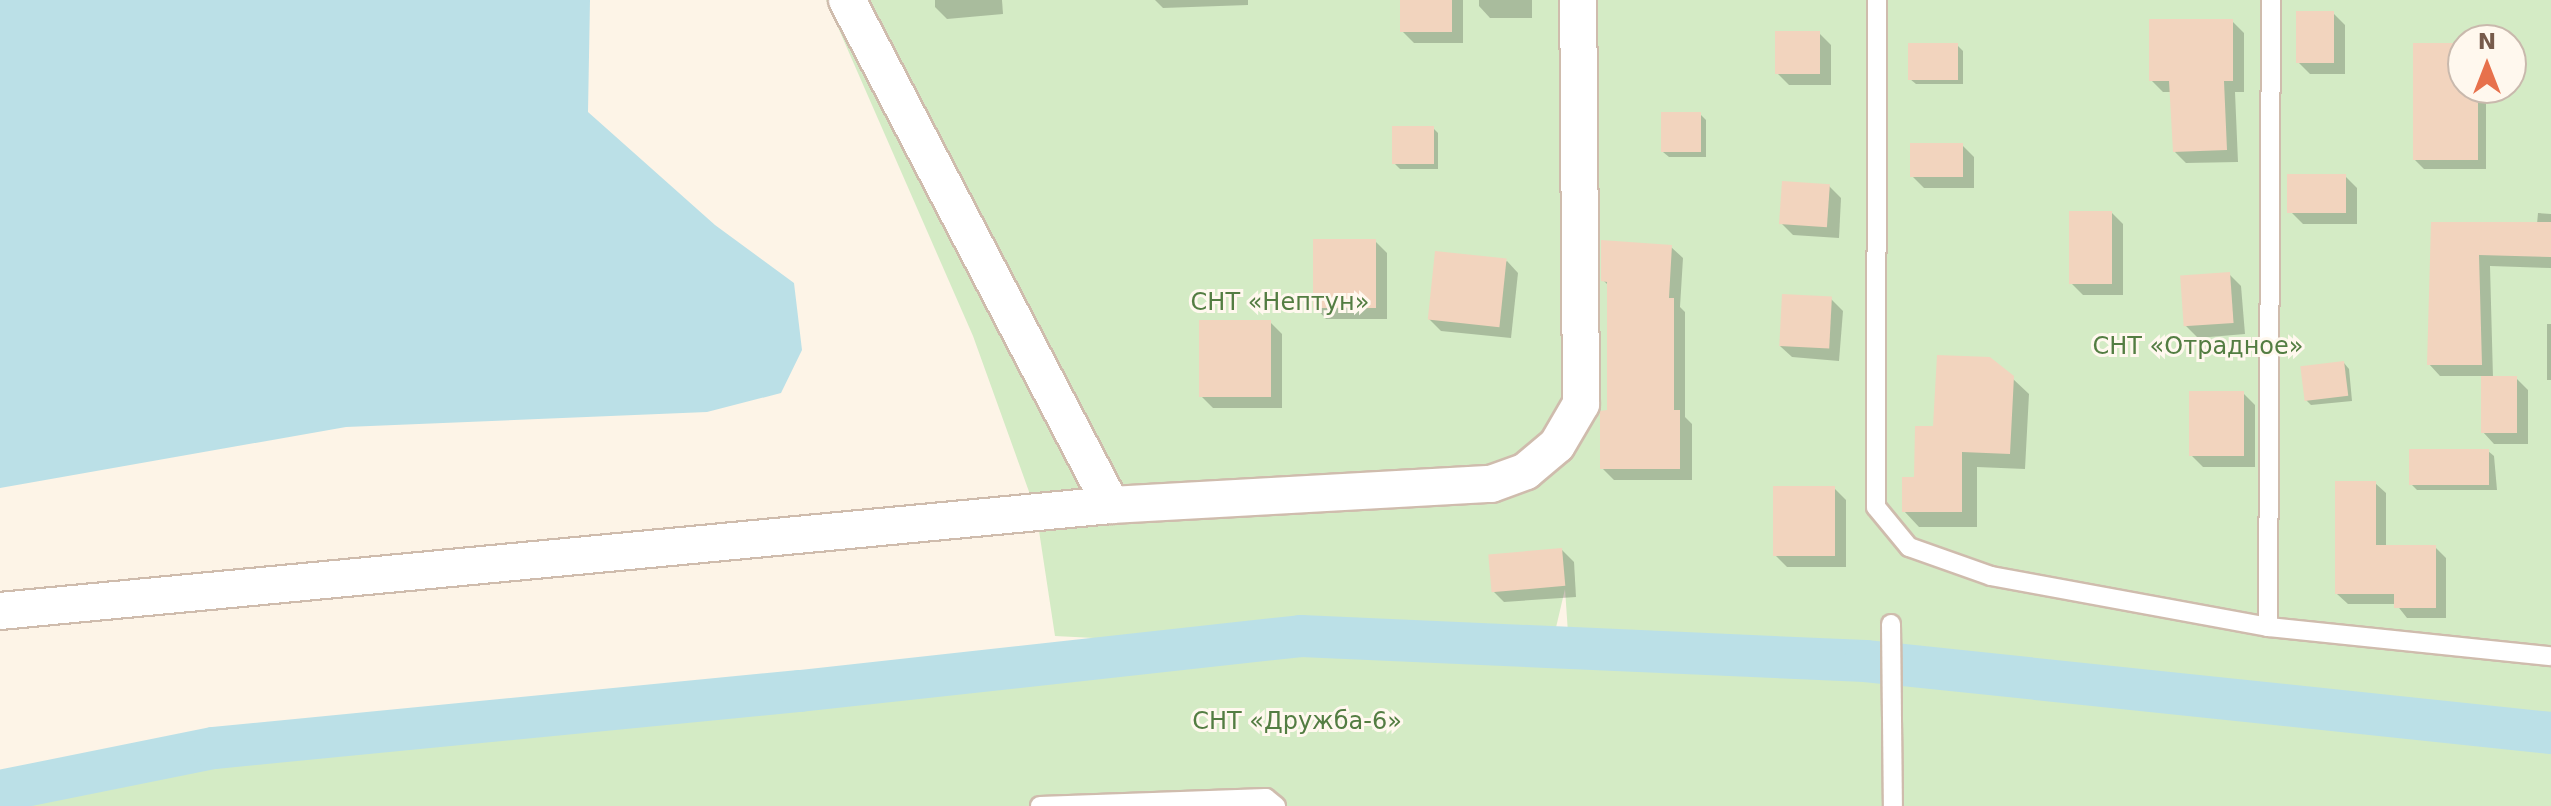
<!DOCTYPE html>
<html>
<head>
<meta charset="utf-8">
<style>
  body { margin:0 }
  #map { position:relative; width:2551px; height:806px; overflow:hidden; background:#fdf4e7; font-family:"DejaVu Sans",sans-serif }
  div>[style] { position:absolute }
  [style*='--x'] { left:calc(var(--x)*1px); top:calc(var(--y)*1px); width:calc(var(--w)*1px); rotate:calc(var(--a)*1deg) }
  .green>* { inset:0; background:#d4ebc5 }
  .water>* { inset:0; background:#bbe0e7 }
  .shadow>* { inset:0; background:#0003; transform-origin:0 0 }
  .canal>* { height:42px; margin:-21px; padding:0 21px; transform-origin:21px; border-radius:21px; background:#bbe0e7 }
  .building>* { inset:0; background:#f2d4be; transform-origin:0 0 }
  .roads { filter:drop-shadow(2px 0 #cfbcad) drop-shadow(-2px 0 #cfbcad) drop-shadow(0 2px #cfbcad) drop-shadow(0 -2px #cfbcad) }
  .service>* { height:18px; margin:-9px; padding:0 9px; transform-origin:9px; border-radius:9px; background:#fff }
  .minor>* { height:36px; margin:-18px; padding:0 18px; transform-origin:18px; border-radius:18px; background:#fff }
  span { translate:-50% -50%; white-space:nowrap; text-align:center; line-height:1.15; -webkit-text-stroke:6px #fff8ee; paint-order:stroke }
  .park-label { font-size:24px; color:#537d42 }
  .north { position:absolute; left:2447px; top:24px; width:80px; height:80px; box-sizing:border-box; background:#fff8ee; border:2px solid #c9b9ad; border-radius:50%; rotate:0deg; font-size:22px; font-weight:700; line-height:32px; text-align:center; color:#775b4b }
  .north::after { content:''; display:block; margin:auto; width:28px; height:36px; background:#e7714c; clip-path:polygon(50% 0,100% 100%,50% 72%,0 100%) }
</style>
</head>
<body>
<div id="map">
  <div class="green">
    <i style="clip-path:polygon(evenodd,826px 0,2551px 0,2551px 806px,0 806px,0 791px,214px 748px,800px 691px,1301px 636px,1569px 648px,1565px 589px,1554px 636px,1290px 626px,1134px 640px,1055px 636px,1036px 511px,973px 336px,826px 0,2463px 40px,2511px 40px,2511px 88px,2463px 88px,2463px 40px)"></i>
  </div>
  <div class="water">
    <i style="clip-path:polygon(0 0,590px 0,588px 112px,715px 225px,794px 283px,802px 350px,781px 393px,707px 412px,346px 427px,0 488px)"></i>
  </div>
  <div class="shadow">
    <i style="clip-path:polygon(935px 0,1002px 0,1003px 14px,947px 19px,935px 7px)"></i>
    <i style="clip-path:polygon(1155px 0,1248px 0,1248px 5px,1163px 8px)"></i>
    <i style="clip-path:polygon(1402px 0,1463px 0,1463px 43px,1414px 43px,1402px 31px)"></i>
    <i style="clip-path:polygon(1479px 0,1532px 0,1532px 18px,1490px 18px,1479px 6px)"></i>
    <i style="clip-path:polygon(2333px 13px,2345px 25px,2345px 74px,2310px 74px,2298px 62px)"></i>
    <i style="clip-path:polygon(2232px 21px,2244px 33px,2244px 92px,2235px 92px,2238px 162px,2186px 163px,2175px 152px,2172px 92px,2163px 92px,2151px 80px)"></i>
    <i style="clip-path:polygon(1819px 33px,1831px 45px,1831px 85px,1789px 85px,1777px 73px)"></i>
    <i style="clip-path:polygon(1957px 45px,1963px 51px,1963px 84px,1916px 84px,1910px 79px)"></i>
    <i style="clip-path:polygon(2463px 45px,2463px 88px,2486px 88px,2486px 169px,2424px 169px,2415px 160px)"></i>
    <i style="clip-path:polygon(1700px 114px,1706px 120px,1706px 157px,1669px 157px,1663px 152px)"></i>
    <i style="clip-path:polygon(1433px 128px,1438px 133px,1438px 169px,1400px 169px,1394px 163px)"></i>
    <i style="clip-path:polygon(1962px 145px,1974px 157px,1974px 188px,1924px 188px,1912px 176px)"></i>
    <i style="clip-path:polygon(2345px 176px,2357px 188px,2357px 224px,2303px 224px,2291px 212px)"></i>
    <i style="clip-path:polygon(1829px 186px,1841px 198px,1839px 238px,1793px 235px,1781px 223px)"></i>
    <i style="clip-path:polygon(2112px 213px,2123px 224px,2123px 295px,2083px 295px,2071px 283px)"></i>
    <i style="clip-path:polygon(2538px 213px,2551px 214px,2551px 268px,2490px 266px,2493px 378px,2516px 378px,2528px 390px,2528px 444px,2494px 444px,2483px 432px,2483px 376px,2440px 376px,2429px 364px,2433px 224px,2537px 224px)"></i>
    <i style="clip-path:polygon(1375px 241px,1387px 253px,1387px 319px,1326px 319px,1315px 307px)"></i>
    <i style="clip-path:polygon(1671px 247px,1683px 258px,1680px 307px,1685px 312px,1685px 417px,1692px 424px,1692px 480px,1614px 480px,1602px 468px,1609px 411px,1609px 286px,1603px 280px)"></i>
    <i style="clip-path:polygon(1507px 261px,1518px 273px,1511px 338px,1441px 331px,1429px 319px)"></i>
    <i style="clip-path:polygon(2229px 274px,2241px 286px,2245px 334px,2198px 338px,2186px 326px)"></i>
    <i style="clip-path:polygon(1831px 299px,1843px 311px,1839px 361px,1792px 357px,1780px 346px)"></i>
    <i style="clip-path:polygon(1270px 322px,1282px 334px,1282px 408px,1213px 408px,1201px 396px)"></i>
    <i style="left:2547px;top:324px;width:4px;height:56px"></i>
    <i style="clip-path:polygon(2344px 363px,2349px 369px,2352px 401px,2311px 405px,2305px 399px)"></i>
    <i style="clip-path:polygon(2012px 378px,2029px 394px,2025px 469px,1977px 467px,1977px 527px,1919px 527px,1904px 511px,1935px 428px)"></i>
    <i style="clip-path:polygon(2243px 393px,2255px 405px,2255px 467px,2203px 467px,2191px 455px)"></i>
    <i style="clip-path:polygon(2488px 451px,2494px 456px,2497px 490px,2417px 490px,2411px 484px)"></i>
    <i style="clip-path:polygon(2375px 483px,2386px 493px,2386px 547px,2435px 547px,2446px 558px,2446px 618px,2407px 618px,2396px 604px,2348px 604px,2337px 594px)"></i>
    <i style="clip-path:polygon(1834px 488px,1846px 500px,1846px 567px,1787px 567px,1775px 555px)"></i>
    <i style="clip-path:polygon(1562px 550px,1574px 562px,1576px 597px,1504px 602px,1492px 590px)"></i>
  </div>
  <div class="canal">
    <i style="--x:0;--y:791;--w:218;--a:-11.4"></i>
    <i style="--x:214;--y:748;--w:589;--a:-5.56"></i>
    <i style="--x:800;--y:691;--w:504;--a:-6.26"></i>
    <i style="--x:1301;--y:636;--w:565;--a:2.54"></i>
    <i style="--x:1865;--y:661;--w:690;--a:5.99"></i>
  </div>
  <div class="building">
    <i style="left:1400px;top:0;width:52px;height:32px"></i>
    <i style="left:2296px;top:11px;width:38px;height:52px"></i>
    <i style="clip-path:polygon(2149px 19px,2233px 19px,2233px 81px,2224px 81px,2227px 150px,2173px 152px,2169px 81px,2149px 81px)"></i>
    <i style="left:1775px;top:31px;width:45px;height:43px"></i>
    <i style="left:1908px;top:43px;width:50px;height:37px"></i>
    <i style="clip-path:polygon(2413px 43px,2463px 43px,2463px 88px,2478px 88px,2478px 160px,2413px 160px)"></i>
    <i style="left:1661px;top:112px;width:40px;height:40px"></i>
    <i style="left:1392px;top:126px;width:42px;height:38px"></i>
    <i style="left:1910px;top:143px;width:53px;height:34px"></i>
    <i style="left:2287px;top:174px;width:59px;height:39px"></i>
    <i style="left:1782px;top:181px;width:48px;height:43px;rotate:4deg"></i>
    <i style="left:2069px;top:211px;width:43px;height:73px"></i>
    <i style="clip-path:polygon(2431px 222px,2551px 222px,2551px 257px,2479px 255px,2482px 365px,2427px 365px)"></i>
    <i style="left:1313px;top:239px;width:63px;height:69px"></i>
    <i style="clip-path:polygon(1601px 240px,1672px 245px,1669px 298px,1674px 298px,1674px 410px,1680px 410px,1680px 469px,1600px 469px,1600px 411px,1607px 410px,1607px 282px,1601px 281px)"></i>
    <i style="left:1435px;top:251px;width:72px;height:69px;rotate:6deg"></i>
    <i style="left:2230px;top:272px;width:51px;height:50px;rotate:86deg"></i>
    <i style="left:1782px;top:294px;width:50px;height:52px;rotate:3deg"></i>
    <i style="left:1199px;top:320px;width:72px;height:77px"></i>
    <i style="clip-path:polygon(1937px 355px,1990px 357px,2014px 376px,2010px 454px,1962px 452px,1962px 512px,1902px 512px,1902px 477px,1914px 477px,1915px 426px,1933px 426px)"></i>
    <i style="left:2344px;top:361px;width:35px;height:44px;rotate:83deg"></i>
    <i style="left:2481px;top:376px;width:36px;height:57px"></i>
    <i style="left:2189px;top:391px;width:55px;height:65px"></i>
    <i style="left:2409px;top:449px;width:80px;height:36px"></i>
    <i style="clip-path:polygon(2335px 481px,2376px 481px,2376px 545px,2436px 545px,2436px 608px,2394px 608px,2394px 594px,2335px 594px)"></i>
    <i style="left:1773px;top:486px;width:62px;height:70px"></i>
    <i style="left:1562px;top:548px;width:38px;height:74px;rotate:85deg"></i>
  </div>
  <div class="roads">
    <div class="service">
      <i style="--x:1877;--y:0;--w:507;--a:90.11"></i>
      <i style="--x:1876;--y:507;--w:52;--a:50.5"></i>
      <i style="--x:1909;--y:547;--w:87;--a:19.5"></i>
      <i style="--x:1991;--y:576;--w:282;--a:10.4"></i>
      <i style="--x:2268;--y:627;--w:284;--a:5.9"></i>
      <i style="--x:1891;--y:624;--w:182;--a:89.4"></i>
      <i style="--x:2268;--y:627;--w:627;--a:-89.73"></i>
      <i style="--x:1040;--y:806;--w:226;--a:-2"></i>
      <i style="--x:1266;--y:798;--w:13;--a:39"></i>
    </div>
    <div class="minor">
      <i style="--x:847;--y:0;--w:570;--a:62.4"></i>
      <i style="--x:0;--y:611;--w:1116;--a:-5.45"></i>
      <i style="--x:1111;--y:505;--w:381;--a:-3.2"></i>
      <i style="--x:1491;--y:484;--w:37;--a:-20"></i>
      <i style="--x:1526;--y:471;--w:40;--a:-40"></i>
      <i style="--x:1557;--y:445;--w:48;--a:-59.7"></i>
      <i style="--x:1581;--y:404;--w:404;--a:-90.4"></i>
    </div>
  </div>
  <div class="park-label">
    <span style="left:1280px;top:303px">СНТ «Нептун»</span>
    <span style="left:2198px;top:347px">СНТ «Отрадное»</span>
    <span style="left:1297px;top:722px">СНТ «Дружба-6»</span>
  </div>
  <div class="north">N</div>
</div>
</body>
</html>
